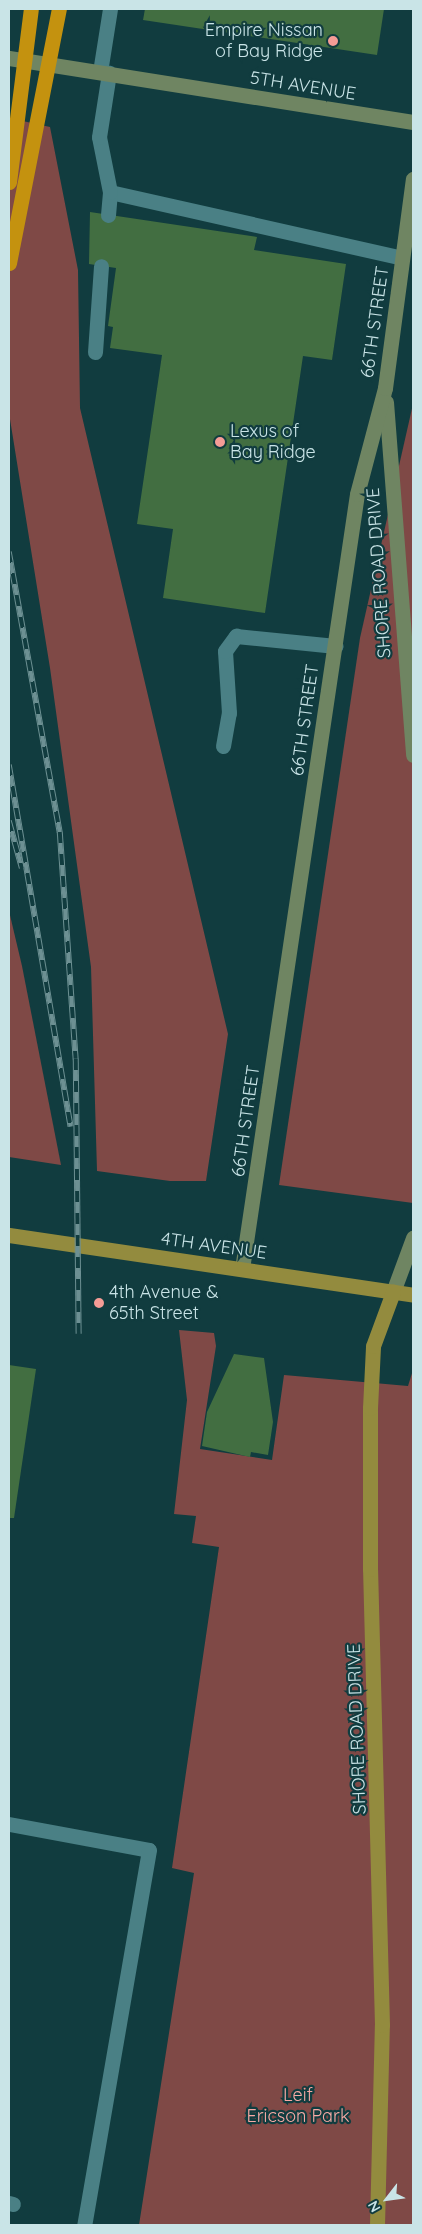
<!DOCTYPE html>
<html>
<head>
<meta charset="utf-8">
<style>
  body { margin:0 }
  #map { position:relative; width:422px; height:2234px; overflow:hidden; background:#113c3f; font-family:Quicksand,sans-serif }
  div>[style] { position:absolute }
  [style*='--x'] { left:calc(var(--x)*1px); top:calc(var(--y)*1px); width:calc(var(--w)*1px); rotate:calc(var(--a)*1deg) }
  .green>* { inset:0; background:#7f4946 }
  .building>* { inset:0; background:#426e41 }
  .lane>* { height:15px; margin:-7.5px; padding:0 7.5px; transform-origin:7.5px; border-radius:7.5px; background:#4a8085 }
  .street>* { height:15px; margin:-7.5px; padding:0 7.5px; transform-origin:7.5px; border-radius:7.5px; background:#4a8085 }
  .secondary>* { height:15px; margin:-7.5px; padding:0 7.5px; transform-origin:7.5px; border-radius:7.5px; background:#6f8562 }
  .primary>* { height:15px; margin:-7.5px; padding:0 7.5px; transform-origin:7.5px; border-radius:7.5px; background:#938b3e }
  .highway>* { height:15px; margin:-7.5px; padding:0 7.5px; transform-origin:7.5px; border-radius:7.5px; background:#c4920f }
  .rail>* { height:5.5px; margin-top:-2.75px; transform-origin:0; background:repeating-linear-gradient(90deg,#113c3f 0 11px,#6d9093 0 22px); box-sizing:border-box; border-block:1px solid #6d9093 }
  .dots>* { width:14px; height:14px; translate:-50% -50%; box-sizing:border-box; border:2px solid #113c3f; border-radius:50% }
  span { translate:-50% -50%; white-space:nowrap; text-align:center; line-height:1.15; -webkit-text-stroke:4.5px #113c3f; paint-order:stroke }
  .poi-label { font-size:18px; color:#c9e4e7 }
  .right { translate:-100% -50%; text-align:right }
  .left { translate:0 -50%; text-align:left }
  .street-label { font-size:18px; color:#c9e4e7 }
  .park-label { font-size:18px; color:#f8aaa5 }
  .frame { position:absolute; inset:0; border:10px solid #c9e4e7; pointer-events:none }
  .north { position:absolute; left:362px; top:2174px; width:50px; height:50px; -webkit-text-stroke:4px #113c3f; paint-order:stroke; rotate:240deg; font-size:14px; font-weight:700; line-height:20px; text-align:center; color:#c9e4e7 }
  .north::after { content:''; display:block; margin:auto; width:18px; height:22px; background:#c9e4e7; clip-path:polygon(50% 0,100% 100%,50% 72%,0 100%) }
</style>
</head>
<body>
<div id="map">
  <div class="green">
    <i style="clip-path:polygon(9px 118px,50px 127px,78px 270px,80px 408px,228px 1034px,206px 1181px,170px 1181px,97px 1171px,91px 967px,50px 668px,9px 413px)"></i>
    <i style="clip-path:polygon(413px 404px,413px 1203px,279px 1185px,360px 638px)"></i>
    <i style="clip-path:polygon(9px 911px,22px 966px,61px 1165px,9px 1157px)"></i>
    <i style="clip-path:polygon(179px 1330px,214px 1333px,216px 1346px,200px 1449px,272px 1460px,284px 1375px,408px 1386px,413px 1370px,413px 2225px,139px 2225px,194px 1873px,172px 1868px,219px 1547px,192px 1543px,196px 1516px,174px 1514px,187px 1400px)"></i>
  </div>
  <div class="building">
    <i style="clip-path:polygon(145px 9px,384px 9px,377px 55px,143px 20px)"></i>
    <i style="clip-path:polygon(90px 212px,257px 237px,254px 250px,346px 264px,332px 360px,303px 356px,265px 613px,163px 598px,173px 529px,137px 524px,162px 355px,110px 348px,113px 327px,108px 326px,116px 268px,89px 264px)"></i>
    <i style="clip-path:polygon(234px 1354px,264px 1358px,273px 1422px,268px 1455px,251px 1452px,250px 1457px,202px 1446px,207px 1412px)"></i>
    <i style="clip-path:polygon(9px 1365px,36px 1369px,14px 1518px,9px 1518px)"></i>
  </div>
  <div class="lane">
    <i style="--x:110;--y:192;--w:299;--a:12.7"></i>
    <i style="--x:108;--y:215;--w:23;--a:-85"></i>
    <i style="--x:110;--y:192;--w:56;--a:-101.3"></i>
    <i style="--x:99;--y:137;--w:65;--a:-81.1"></i>
    <i style="--x:95;--y:352;--w:86;--a:-86"></i>
    <i style="--x:223;--y:746;--w:34;--a:-80"></i>
    <i style="--x:229;--y:713;--w:62;--a:-93.7"></i>
    <i style="--x:225;--y:651;--w:19;--a:-54"></i>
    <i style="--x:236;--y:636;--w:100;--a:5.7"></i>
    <i style="--x:9;--y:1824;--w:142;--a:10.5"></i>
    <i style="--x:149;--y:1850;--w:381;--a:99.8"></i>
    <i style="--x:9;--y:2203;--w:4;--a:14"></i>
  </div>
  <div class="street">
    <i style="--x:100;--y:72;--w:64;--a:-81"></i>
  </div>
  <div class="secondary">
    <i style="--x:9;--y:58;--w:409;--a:9"></i>
    <i style="--x:386;--y:402;--w:354;--a:85.6"></i>
    <i style="--x:242;--y:1269;--w:783;--a:-81.56"></i>
    <i style="--x:357;--y:494;--w:110;--a:-75.2"></i>
    <i style="--x:385;--y:388;--w:211;--a:-82.4"></i>
    <i style="--x:393;--y:1292;--w:58;--a:-69.7"></i>
  </div>
  <div class="primary">
    <i style="--x:9;--y:1235;--w:408;--a:8.4"></i>
    <i style="--x:377;--y:2225;--w:200;--a:-88.6"></i>
    <i style="--x:382;--y:2025;--w:456;--a:-91.5"></i>
    <i style="--x:370;--y:1569;--w:161;--a:-90"></i>
    <i style="--x:370;--y:1408;--w:62;--a:-87.2"></i>
    <i style="--x:373;--y:1346;--w:58;--a:-69.7"></i>
  </div>
  <div class="highway">
    <i style="--x:9;--y:182;--w:174;--a:-82.8"></i>
    <i style="--x:9;--y:263;--w:259;--a:-78.9"></i>
  </div>
  <div class="rail">
    <i style="--x:9;--y:552;--w:285;--a:79.7"></i>
    <i style="--x:60;--y:832;--w:228;--a:86"></i>
    <i style="--x:76;--y:1059;--w:275;--a:89.4"></i>
    <i style="--x:9;--y:765;--w:367;--a:80.3"></i>
    <i style="--x:9;--y:821;--w:49;--a:74.5"></i>
  </div>
  <div class="dots">
    <i style="left:333px;top:41px;background:#f59c96"></i>
    <i style="left:220px;top:442px;background:#f59c96"></i>
    <i style="left:99px;top:1303px;background:#f59c96"></i>
  </div>
  <div class="poi-label">
    <span class="right" style="left:323px;top:41px">Empire Nissan<br>of Bay Ridge</span>
    <span class="left" style="left:230px;top:442px">Lexus of<br>Bay Ridge</span>
    <span class="left" style="left:109px;top:1303px">4th Avenue &amp;<br>65th Street</span>
  </div>
  <div class="street-label">
    <span style="left:303px;top:86px;rotate:9deg">5TH AVENUE</span>
    <span style="left:375px;top:322px;rotate:-82deg">66TH STREET</span>
    <span style="left:379px;top:573px;rotate:-94deg">SHORE ROAD DRIVE</span>
    <span style="left:305px;top:720px;rotate:-82deg">66TH STREET</span>
    <span style="left:246px;top:1121px;rotate:-82deg">66TH STREET</span>
    <span style="left:214px;top:1246px;rotate:8deg">4TH AVENUE</span>
    <span style="left:357px;top:1729px;rotate:-92deg">SHORE ROAD DRIVE</span>
  </div>
  <div class="park-label">
    <span style="left:298px;top:2106px">Leif<br>Ericson Park</span>
  </div>
  <div class="frame"></div>
  <div class="north">N</div>
</div>
</body>
</html>
